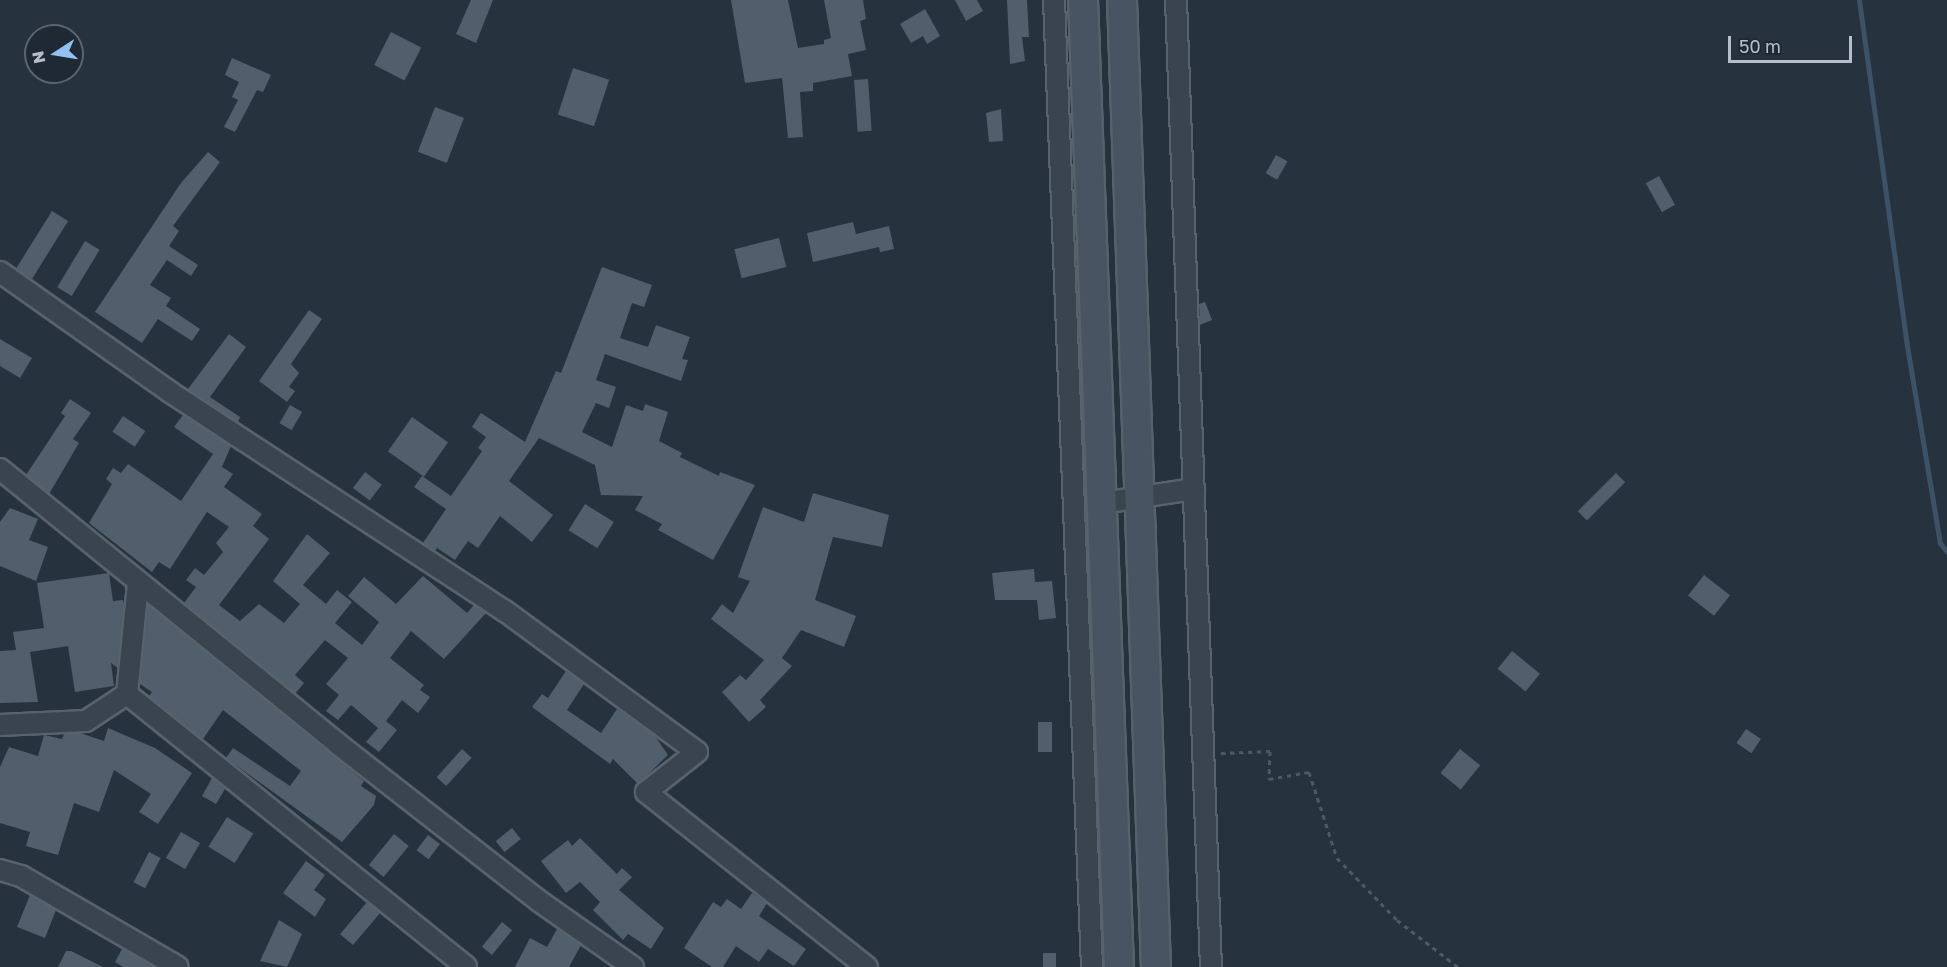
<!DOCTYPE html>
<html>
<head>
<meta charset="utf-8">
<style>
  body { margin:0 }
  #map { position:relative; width:1947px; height:967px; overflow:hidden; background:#26333e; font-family:"Golos Text",sans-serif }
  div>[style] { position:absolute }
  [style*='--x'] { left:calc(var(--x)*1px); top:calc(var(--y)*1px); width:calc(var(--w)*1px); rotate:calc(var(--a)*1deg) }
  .stream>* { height:5px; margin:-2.5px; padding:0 2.5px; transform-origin:2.5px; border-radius:2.5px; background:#3c5266 }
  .building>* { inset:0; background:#515e6c; transform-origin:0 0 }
  .path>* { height:3px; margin-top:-1.5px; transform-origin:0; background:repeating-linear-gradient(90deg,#485d5e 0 4.5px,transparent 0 9px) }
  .roads { filter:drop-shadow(2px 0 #58626c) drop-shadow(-2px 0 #58626c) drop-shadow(0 2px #58626c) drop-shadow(0 -2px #58626c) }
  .street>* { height:20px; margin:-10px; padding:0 10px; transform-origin:10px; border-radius:10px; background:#3a444e }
  .secondary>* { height:28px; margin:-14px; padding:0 14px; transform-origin:14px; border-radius:14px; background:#485461 }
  span { translate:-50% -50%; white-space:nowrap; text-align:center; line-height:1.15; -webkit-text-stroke:4.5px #1f2933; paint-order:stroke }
  .north { position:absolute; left:24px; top:24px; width:60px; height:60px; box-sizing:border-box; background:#1f2933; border:2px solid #5b656f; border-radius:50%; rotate:258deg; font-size:16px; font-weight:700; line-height:24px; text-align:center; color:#b6bfc9 }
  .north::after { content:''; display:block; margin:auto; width:21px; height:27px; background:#91c0f3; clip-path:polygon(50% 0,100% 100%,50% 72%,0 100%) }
  .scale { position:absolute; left:1728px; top:36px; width:124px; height:27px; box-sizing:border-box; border:3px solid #b6bfc9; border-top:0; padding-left:8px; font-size:18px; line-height:21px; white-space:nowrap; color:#b6bfc9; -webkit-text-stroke:4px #1f2933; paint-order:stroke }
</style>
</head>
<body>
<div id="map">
  <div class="stream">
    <i style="--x:1859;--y:0;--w:349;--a:82.1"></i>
    <i style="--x:1907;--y:346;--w:200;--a:80.5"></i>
    <i style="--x:1940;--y:543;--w:11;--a:52"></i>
  </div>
  <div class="building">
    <i style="clip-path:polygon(471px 0,493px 0,476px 43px,456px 34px)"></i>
    <i style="clip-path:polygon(731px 0,788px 0,798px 48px,824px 44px,824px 40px,831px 38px,824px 0,863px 0,866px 19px,860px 21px,866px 50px,848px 54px,852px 76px,813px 83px,813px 91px,800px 92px,803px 137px,788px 138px,782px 78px,745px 83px)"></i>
    <i style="clip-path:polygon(955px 0,977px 0,983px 11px,966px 21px)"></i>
    <i style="clip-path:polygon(1007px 0,1027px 0,1029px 37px,1022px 37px,1025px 61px,1010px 64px)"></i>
    <i style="clip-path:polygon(925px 9px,940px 36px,927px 44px,923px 36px,911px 43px,900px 24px)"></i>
    <i style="left:391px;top:32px;width:34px;height:37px;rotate:27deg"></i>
    <i style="clip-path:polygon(232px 58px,271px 75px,263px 92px,257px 90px,235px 132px,224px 127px,238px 100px,232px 97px,239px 82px,225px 75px)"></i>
    <i style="left:573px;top:68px;width:38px;height:49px;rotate:18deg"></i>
    <i style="left:868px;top:79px;width:52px;height:14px;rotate:86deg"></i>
    <i style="left:435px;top:107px;width:31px;height:48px;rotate:21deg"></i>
    <i style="clip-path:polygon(1001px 109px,1003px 141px,989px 142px,986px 113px)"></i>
    <i style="clip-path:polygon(208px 152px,220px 162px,173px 226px,179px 231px,169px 246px,198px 265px,191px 276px,167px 260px,150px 285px,171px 298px,166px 306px,200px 329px,192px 341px,158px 319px,142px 343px,95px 312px,181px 183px)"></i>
    <i style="left:1276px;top:155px;width:13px;height:21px;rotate:29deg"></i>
    <i style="left:1659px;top:176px;width:33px;height:15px;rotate:61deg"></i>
    <i style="left:52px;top:211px;width:19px;height:68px;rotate:32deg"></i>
    <i style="clip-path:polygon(853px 222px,856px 234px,889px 226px,894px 249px,880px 252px,879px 247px,813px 262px,807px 233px)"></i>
    <i style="left:779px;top:238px;width:30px;height:46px;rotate:76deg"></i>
    <i style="left:85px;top:241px;width:17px;height:54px;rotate:31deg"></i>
    <i style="clip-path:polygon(602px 267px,652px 285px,644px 307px,632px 303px,620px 338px,648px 347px,656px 325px,690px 337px,682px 359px,688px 360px,681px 381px,605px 354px,596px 380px,616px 387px,609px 408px,596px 403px,582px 432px,612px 447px,626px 405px,643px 411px,645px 404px,668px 412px,659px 441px,682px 453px,680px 457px,719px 476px,720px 472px,755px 485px,713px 560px,658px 530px,662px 524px,635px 510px,643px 496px,601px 495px,595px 465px,539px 438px,509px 481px,553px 515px,532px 542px,500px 516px,478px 548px,468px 541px,455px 560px,437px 548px,435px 551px,423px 543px,446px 509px,414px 487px,422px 476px,451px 496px,482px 451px,478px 448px,486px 437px,472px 427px,481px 413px,525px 442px,556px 371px,561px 373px)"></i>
    <i style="clip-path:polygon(1205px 302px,1212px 320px,1200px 325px,1199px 304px)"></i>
    <i style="clip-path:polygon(309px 310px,322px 319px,291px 364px,299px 373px,289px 387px,295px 391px,287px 402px,259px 381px)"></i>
    <i style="clip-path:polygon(229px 334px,246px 347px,210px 397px,240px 417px,238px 422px,188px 389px)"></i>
    <i style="clip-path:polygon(0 339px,32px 358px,20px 378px,0 366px)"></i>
    <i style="clip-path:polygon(70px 399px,91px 413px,73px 439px,79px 443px,49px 494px,26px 475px,65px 416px,61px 413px)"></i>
    <i style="left:290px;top:405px;width:14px;height:21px;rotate:30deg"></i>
    <i style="clip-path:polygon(183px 415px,231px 446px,222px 467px,233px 474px,224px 487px,262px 514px,253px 526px,269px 539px,219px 605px,240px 621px,259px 604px,284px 623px,300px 604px,273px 581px,307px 534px,330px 553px,303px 585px,326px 604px,337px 590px,352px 602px,335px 623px,362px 645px,379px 622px,348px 596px,364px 577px,396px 604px,423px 576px,467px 613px,474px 605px,486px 613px,444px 659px,411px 631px,390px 658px,424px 685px,420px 690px,430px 697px,418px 713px,402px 700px,386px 721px,397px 730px,379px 752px,366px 742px,378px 728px,351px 705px,338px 720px,326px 711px,339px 695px,326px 684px,348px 658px,325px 640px,295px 675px,304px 683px,295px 694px,184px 603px,196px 587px,186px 580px,195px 568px,204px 575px,223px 552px,216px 543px,229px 527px,207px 512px,170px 569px,159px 562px,152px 572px,89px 523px,112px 484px,106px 479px,113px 468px,121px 473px,128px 464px,181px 501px,213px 454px,174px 427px)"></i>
    <i style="left:123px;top:416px;width:27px;height:19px;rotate:34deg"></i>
    <i style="left:412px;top:417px;width:44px;height:42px;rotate:35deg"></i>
    <i style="left:365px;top:472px;width:21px;height:20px;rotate:37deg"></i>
    <i style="left:1616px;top:473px;width:13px;height:54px;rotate:45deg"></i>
    <i style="clip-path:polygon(813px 493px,889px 515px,882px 547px,833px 537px,815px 600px,856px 616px,844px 647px,801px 630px,782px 658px,792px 666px,760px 700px,766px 707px,749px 722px,722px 692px,740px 675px,746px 680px,764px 660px,711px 619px,722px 604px,733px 613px,750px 581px,738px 577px,763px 507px,804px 522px)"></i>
    <i style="left:585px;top:504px;width:34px;height:31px;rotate:32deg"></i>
    <i style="clip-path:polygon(10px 508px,38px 519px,29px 540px,48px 547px,36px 581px,0 566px,0 522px)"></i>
    <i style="clip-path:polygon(1034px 569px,1035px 582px,1052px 581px,1056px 618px,1039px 620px,1037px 600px,995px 600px,992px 573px)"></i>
    <i style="clip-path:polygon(109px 573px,113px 601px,123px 600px,124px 604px,118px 668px,111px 663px,114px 686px,75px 692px,68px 646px,30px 652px,38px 702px,0 703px,0 651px,16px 650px,13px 632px,44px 628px,37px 583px)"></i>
    <i style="left:1704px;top:575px;width:33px;height:26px;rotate:38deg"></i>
    <i style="clip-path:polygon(148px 605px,364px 781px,361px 786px,376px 796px,374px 805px,342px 842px,226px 758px,233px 748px,290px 786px,301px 771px,223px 710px,203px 739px,149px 696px,152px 692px,140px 684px)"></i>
    <i style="left:1512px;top:651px;width:36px;height:23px;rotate:39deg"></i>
    <i style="clip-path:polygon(566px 671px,584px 684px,567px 710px,601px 733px,617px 709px,655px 736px,668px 755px,638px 784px,613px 759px,610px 764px,532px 707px,542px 694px,548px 698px)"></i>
    <i style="left:1038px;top:722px;width:14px;height:30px"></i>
    <i style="clip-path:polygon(108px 728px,155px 748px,192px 773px,158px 824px,139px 812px,151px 794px,114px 770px,99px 812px,74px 803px,58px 855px,26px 846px,30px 832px,0 823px,0 767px,9px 747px,38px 756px,44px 735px,62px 739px,64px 734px,80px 733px,104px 741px)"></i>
    <i style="left:1746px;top:729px;width:18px;height:17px;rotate:34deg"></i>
    <i style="left:462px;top:749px;width:13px;height:38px;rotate:42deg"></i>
    <i style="left:1460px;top:749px;width:26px;height:31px;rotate:39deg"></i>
    <i style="clip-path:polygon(212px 778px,225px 789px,216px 804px,202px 796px)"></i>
    <i style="left:227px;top:817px;width:31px;height:35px;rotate:32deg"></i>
    <i style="left:512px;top:828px;width:14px;height:21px;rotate:51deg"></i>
    <i style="left:181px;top:832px;width:22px;height:30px;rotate:30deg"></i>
    <i style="left:394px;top:834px;width:19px;height:40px;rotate:39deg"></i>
    <i style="left:428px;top:835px;width:15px;height:19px;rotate:37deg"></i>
    <i style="clip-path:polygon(580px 838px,617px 874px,622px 868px,632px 877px,619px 890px,664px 928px,651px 949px,628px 934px,623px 940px,593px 910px,600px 902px,580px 882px,566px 893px,541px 861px,568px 840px,572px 846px)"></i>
    <i style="left:149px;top:852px;width:13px;height:34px;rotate:27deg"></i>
    <i style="clip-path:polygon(306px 861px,325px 875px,314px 890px,326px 899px,315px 917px,283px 893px)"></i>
    <i style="clip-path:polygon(752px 893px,767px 903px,759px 916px,806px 949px,794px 966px,768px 949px,759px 962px,736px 946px,723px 967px,712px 967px,684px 948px,713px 902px,721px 907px,727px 899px,741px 909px)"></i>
    <i style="clip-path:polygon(30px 895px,56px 910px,45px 938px,17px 927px)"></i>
    <i style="left:367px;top:902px;width:17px;height:42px;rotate:40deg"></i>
    <i style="clip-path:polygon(279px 920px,302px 934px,287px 967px,260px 961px)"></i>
    <i style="left:502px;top:922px;width:13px;height:32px;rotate:39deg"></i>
    <i style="clip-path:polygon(557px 929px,581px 945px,569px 967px,515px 967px,530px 938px,547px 947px)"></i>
    <i style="clip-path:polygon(122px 949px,153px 967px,123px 967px,115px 962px)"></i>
    <i style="clip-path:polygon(66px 951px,71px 951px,103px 967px,58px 967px)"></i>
    <i style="left:1043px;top:953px;width:13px;height:14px"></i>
  </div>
  <div class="path">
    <i style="--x:1221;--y:753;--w:49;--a:-2.3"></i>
    <i style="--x:1270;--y:751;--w:28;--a:92"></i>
    <i style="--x:1269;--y:779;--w:41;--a:-9.9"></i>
    <i style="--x:1309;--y:772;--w:90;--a:72"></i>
    <i style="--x:1337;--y:858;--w:86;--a:45.9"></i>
    <i style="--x:1397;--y:920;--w:77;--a:37.6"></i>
  </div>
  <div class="roads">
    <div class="street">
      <i style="--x:1054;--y:0;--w:968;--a:87.75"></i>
      <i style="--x:1176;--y:0;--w:968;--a:87.93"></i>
      <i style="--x:0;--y:272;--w:208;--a:35.2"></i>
      <i style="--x:170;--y:392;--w:400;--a:33.2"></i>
      <i style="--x:505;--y:611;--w:238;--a:36.3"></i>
      <i style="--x:697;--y:752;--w:65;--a:141.9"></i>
      <i style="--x:646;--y:792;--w:282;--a:38.4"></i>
      <i style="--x:0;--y:469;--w:436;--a:39.1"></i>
      <i style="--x:338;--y:744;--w:255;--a:38"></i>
      <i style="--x:539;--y:901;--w:115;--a:35.1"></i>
      <i style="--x:1102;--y:503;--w:93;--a:-8.7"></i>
      <i style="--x:127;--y:694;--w:111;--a:-84.3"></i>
      <i style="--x:0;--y:725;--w:86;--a:-2.7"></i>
      <i style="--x:86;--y:721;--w:49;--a:-33.4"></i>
      <i style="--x:127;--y:694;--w:435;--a:38.8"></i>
      <i style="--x:0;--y:870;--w:22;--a:16"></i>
      <i style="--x:21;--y:876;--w:181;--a:30.1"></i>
    </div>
    <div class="secondary">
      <i style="--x:1083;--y:0;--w:968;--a:87.87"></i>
      <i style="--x:1122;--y:0;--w:968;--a:87.99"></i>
    </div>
  </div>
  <div class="north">N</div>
  <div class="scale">50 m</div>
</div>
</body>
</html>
